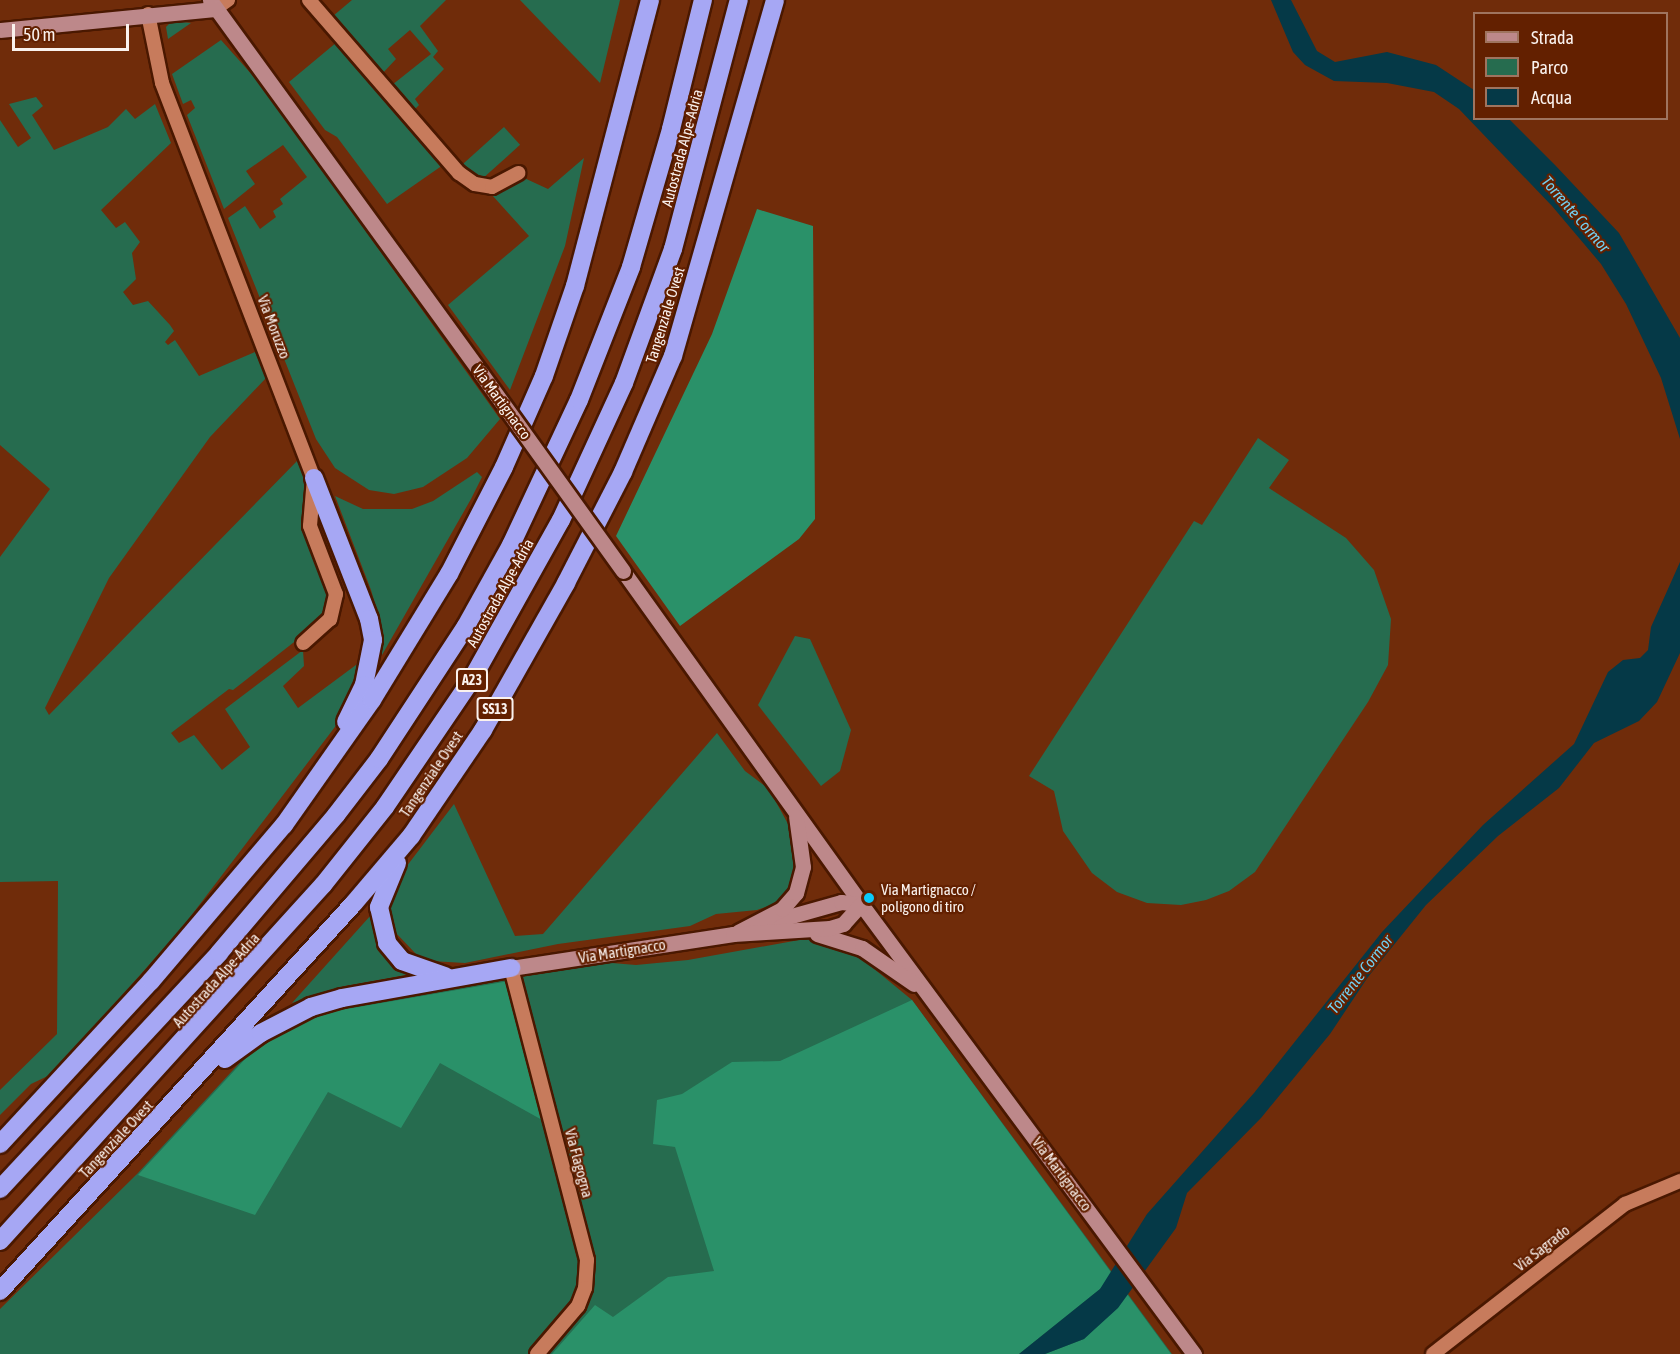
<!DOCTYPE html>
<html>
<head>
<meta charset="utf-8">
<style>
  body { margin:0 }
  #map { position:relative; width:1680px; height:1354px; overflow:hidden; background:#702c0a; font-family:"Asap Condensed",sans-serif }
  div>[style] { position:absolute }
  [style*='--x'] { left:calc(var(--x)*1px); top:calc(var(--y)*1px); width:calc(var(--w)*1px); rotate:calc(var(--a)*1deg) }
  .green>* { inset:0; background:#266c4f; transform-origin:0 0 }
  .forest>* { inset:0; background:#2a9169 }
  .water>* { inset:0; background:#053947 }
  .roads { filter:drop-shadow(2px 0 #4a1800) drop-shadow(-2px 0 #4a1800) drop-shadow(0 2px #4a1800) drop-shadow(0 -2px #4a1800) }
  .street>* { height:14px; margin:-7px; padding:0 7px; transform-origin:7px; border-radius:7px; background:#c77b5c }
  .secondary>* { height:15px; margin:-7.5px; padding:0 7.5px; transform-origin:7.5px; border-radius:7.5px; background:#bd888a }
  .highway>* { height:18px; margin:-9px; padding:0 9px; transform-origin:9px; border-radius:9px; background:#a6a7f4 }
  .bridges { filter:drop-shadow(2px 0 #4a1800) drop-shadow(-2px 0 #4a1800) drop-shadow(0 2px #4a1800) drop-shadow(0 -2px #4a1800) }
  .secondary-bridge>* { height:15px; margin:-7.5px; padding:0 7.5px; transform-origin:7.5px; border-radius:7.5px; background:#bd888a }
  .dots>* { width:16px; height:16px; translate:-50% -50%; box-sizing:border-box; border:3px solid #632000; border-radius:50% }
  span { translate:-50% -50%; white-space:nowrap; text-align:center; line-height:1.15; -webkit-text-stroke:4.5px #632000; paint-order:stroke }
  .shield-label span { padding:2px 4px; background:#632000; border:2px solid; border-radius:4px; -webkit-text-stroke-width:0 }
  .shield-label { font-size:14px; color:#faf2ee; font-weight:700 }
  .street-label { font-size:15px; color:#faf2ee }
  .poi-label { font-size:15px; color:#faf2ee }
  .left { translate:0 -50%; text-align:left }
  .water-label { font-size:16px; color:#70d0f2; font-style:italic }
  .legend { position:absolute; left:1473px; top:12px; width:195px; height:108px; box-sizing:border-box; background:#632000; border:2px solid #9f745f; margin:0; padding:8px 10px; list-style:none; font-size:18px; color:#faf2ee }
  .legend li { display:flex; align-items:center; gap:12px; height:30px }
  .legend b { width:30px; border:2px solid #9f745f }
  .scale { position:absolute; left:12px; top:24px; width:117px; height:27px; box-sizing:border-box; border:3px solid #faf2ee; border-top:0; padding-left:8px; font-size:18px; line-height:21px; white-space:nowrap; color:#faf2ee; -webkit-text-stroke:4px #632000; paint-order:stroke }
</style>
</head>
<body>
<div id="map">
  <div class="green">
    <i style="clip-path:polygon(352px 0,446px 0,420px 26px,438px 51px,433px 57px,444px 69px,415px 99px,419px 105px,414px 110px,392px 85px,431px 54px,410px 30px,388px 49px,396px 59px,382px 74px,333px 16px)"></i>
    <i style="clip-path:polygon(520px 0,620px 0,600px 83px)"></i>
    <i style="clip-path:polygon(172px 21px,191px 23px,168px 39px,166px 27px)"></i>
    <i style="clip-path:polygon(221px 40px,263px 87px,500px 419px,467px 458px,423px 487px,394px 494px,369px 490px,335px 468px,316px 439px,228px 218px,245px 206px,260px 229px,276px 217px,273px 211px,283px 204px,280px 199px,307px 177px,283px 145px,246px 171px,255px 184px,224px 209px,187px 115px,195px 108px,191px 100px,183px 104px,172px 74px)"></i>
    <i style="clip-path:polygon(337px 42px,443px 165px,387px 204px,337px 137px,325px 130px,289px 82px)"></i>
    <i style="clip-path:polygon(36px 97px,43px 106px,32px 115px,54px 150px,108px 127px,126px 109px,135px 119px,155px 104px,171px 143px,101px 210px,116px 228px,125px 222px,140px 242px,132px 253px,136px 279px,123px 292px,133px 305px,148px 301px,170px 325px,174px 331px,165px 342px,168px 345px,175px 340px,199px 376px,255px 352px,266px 378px,210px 437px,109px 578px,45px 708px,49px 715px,297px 461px,306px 481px,301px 525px,328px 589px,330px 603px,326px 617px,233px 690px,229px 689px,171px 733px,179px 743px,194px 735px,222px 770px,250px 747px,225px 709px,303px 650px,304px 666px,283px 686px,298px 708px,364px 659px,341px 719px,181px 929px,52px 1074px,31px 1084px,0 1115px,0 1090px,57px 1034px,58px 881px,0 882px,0 557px,50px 489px,0 445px,0 120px,18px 147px,31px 138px,9px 104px)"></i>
    <i style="left:504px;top:127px;width:24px;height:56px;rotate:48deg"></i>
    <i style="clip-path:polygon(584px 158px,565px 246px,510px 390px,448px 305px,529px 236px,492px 195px,522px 177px,548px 189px)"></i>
    <i style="clip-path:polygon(1258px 438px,1289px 460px,1269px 488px,1346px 538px,1374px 570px,1391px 619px,1388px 665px,1368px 702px,1255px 872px,1229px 891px,1206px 900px,1181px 905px,1147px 903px,1117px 892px,1092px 873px,1063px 831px,1054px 791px,1029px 776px,1194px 521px,1202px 525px)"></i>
    <i style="clip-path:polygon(477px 472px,482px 477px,471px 499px,382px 655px,380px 621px,371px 590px,335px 496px,363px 509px,412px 509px,433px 501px)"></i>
    <i style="clip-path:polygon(795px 636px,810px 639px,851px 730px,840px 771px,821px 786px,758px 705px)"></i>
    <i style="clip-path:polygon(717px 733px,745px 771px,769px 789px,788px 824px,795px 873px,792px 884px,777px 903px,757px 910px,716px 914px,690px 926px,558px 944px,465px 963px,431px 961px,417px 955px,394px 931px,390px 903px,400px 875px,454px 804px,515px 936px,543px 934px)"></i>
    <i style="clip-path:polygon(371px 915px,375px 935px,406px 975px,345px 986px,292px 1003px)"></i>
    <i style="clip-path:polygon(810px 938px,856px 954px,912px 1000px,1172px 1354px,0 1354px,0 1309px,137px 1174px,245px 1057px,292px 1024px,330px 1010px,525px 974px,600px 962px,636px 965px,688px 960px)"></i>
  </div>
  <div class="forest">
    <i style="clip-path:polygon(757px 209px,813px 226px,815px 519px,799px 539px,680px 626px,616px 536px,712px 334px)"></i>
    <i style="clip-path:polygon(509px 981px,544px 1121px,440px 1063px,401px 1128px,328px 1092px,255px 1215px,138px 1175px,246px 1058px,292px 1025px,329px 1012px)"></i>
    <i style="clip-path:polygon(912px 1000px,1113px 1275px,1100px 1289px,1019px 1354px,552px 1354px,595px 1305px,613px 1317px,668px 1277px,714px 1271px,675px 1147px,653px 1144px,657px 1100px,682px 1094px,732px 1062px,780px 1061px)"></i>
    <i style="clip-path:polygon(1127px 1294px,1171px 1354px,1045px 1354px,1084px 1339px)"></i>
  </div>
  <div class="water">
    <i style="clip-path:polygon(1271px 0,1291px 0,1317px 51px,1335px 62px,1387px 52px,1436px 65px,1474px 90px,1474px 118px,1509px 119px,1555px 165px,1619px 233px,1680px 338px,1680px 439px,1661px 378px,1626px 304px,1601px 264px,1552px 206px,1459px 109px,1434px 92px,1387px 83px,1334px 81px,1305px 65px,1293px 52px)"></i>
    <i style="clip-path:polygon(1680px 562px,1680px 653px,1657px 702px,1639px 721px,1594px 743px,1559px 788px,1498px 836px,1426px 905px,1368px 977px,1330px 1034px,1261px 1118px,1187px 1193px,1176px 1228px,1118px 1308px,1084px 1339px,1045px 1354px,1019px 1354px,1100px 1289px,1147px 1214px,1254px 1093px,1382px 932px,1483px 825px,1574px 744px,1608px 672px,1623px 660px,1640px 658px,1648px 650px,1651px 627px)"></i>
  </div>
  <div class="roads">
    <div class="street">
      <i style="--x:309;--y:0;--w:229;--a:49.1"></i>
      <i style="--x:459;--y:173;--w:19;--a:35"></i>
      <i style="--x:475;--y:184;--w:17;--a:10"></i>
      <i style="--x:492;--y:187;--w:30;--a:-28"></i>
      <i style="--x:215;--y:9;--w:16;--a:-35"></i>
      <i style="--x:148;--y:14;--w:70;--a:78.5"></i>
      <i style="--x:162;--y:83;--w:423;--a:69"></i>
      <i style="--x:314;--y:478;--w:48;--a:94.8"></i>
      <i style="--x:310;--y:526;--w:73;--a:69.1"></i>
      <i style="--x:336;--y:594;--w:26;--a:103"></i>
      <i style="--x:330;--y:619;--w:36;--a:138"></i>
      <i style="--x:511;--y:968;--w:302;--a:75.4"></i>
      <i style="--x:587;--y:1260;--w:28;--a:94"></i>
      <i style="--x:585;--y:1288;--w:19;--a:111"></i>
      <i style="--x:578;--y:1306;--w:63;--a:130.5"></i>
      <i style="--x:1433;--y:1354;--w:244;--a:-38"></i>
      <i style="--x:1625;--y:1204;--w:60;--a:-22.7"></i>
    </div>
    <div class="secondary">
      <i style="--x:210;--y:0;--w:460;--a:54"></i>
      <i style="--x:0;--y:30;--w:216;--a:-5.6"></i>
      <i style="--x:623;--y:571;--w:409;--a:54.4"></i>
      <i style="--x:861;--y:904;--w:560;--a:53.5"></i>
      <i style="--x:770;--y:922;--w:74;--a:-15.7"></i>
      <i style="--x:841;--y:902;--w:20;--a:6"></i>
      <i style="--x:738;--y:932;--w:50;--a:-27.6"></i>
      <i style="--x:782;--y:909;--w:21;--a:-49"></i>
      <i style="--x:796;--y:893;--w:27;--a:-75"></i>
      <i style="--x:803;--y:867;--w:51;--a:-97.8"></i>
      <i style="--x:817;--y:934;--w:47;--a:17.3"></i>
      <i style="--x:862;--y:948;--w:63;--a:34.7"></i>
      <i style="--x:511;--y:968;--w:225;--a:-8.7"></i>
      <i style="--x:733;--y:934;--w:97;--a:-3.5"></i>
      <i style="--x:830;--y:928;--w:14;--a:-17"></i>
      <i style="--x:843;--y:924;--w:27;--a:-48"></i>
    </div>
    <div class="highway">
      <i style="--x:314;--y:478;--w:151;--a:68.7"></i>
      <i style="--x:369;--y:619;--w:21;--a:79"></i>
      <i style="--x:373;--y:640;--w:46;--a:101.3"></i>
      <i style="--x:364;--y:685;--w:41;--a:115.9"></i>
      <i style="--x:397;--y:863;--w:48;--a:112.2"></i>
      <i style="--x:379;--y:907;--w:37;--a:77"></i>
      <i style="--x:387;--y:943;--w:23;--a:50"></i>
      <i style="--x:402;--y:961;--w:46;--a:19.2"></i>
      <i style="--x:225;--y:1059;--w:44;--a:-35.8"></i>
      <i style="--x:261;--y:1033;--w:56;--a:-27.5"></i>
      <i style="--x:311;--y:1007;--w:32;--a:-16"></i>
      <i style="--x:342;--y:998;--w:172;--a:-10.1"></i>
      <i style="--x:0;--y:1144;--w:222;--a:-47.2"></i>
      <i style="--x:151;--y:981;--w:205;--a:-49.6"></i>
      <i style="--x:284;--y:825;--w:153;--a:-54.9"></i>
      <i style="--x:372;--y:700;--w:148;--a:-58.6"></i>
      <i style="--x:449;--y:574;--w:120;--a:-62.8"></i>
      <i style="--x:504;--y:467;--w:99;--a:-66.3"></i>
      <i style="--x:544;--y:376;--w:95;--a:-71"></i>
      <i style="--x:575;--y:286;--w:296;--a:-75.3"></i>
      <i style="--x:0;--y:1189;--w:322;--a:-47.1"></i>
      <i style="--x:219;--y:953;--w:181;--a:-49.7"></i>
      <i style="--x:336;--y:815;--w:71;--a:-52.5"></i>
      <i style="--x:379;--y:759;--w:159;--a:-56.8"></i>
      <i style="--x:466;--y:626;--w:93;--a:-60.9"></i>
      <i style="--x:511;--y:545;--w:160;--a:-64.9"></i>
      <i style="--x:579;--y:400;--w:143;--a:-68.6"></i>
      <i style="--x:631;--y:267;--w:144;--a:-73.8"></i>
      <i style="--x:671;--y:129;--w:133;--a:-76.1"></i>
      <i style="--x:0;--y:1241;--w:481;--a:-47.8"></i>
      <i style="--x:323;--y:885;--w:100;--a:-51.5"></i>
      <i style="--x:385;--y:807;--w:155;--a:-55.8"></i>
      <i style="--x:472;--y:679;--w:182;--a:-60.8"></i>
      <i style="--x:561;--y:520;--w:151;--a:-65.3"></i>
      <i style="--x:624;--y:383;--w:143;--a:-69.9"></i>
      <i style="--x:673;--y:249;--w:258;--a:-75.2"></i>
      <i style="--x:0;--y:1291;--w:525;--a:-47.62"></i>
      <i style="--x:354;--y:903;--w:88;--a:-49.6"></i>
      <i style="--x:411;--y:836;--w:128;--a:-55.8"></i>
      <i style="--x:483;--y:730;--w:169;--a:-60.5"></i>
      <i style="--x:566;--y:583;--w:125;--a:-62.8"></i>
      <i style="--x:623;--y:472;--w:126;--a:-66.7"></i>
      <i style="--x:673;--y:356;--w:370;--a:-74"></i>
    </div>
  </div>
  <div class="bridges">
    <div class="secondary-bridge">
      <i style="--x:480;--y:372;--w:245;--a:54.3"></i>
    </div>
  </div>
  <div class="dots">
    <i style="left:869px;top:898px;background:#0bcafa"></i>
  </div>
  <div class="shield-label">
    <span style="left:472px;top:680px">A23</span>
    <span style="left:495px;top:709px">SS13</span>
  </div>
  <div class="street-label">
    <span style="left:682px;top:148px;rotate:-75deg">Autostrada Alpe-Adria</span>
    <span style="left:665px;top:315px;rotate:-73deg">Tangenziale Ovest</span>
    <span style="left:274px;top:327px;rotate:69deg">Via Moruzzo</span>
    <span style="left:502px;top:402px;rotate:54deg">Via Martignacco</span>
    <span style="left:500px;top:593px;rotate:-61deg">Autostrada Alpe-Adria</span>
    <span style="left:431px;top:774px;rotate:-56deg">Tangenziale Ovest</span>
    <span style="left:622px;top:951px;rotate:-9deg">Via Martignacco</span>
    <span style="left:216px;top:980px;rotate:-48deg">Autostrada Alpe-Adria</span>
    <span style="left:116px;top:1139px;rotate:-47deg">Tangenziale Ovest</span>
    <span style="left:579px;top:1163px;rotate:75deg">Via Flagogna</span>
    <span style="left:1062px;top:1174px;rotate:53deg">Via Martignacco</span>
    <span style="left:1542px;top:1248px;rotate:-38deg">Via Sagrado</span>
  </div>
  <div class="poi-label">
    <span class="left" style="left:881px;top:898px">Via Martignacco /<br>poligono di tiro</span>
  </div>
  <div class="water-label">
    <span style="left:1576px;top:214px;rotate:49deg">Torrente Cormor</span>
    <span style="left:1360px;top:974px;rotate:-52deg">Torrente Cormor</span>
  </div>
  <ul class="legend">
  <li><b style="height:8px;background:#bd888a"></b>Strada</li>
  <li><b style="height:16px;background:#266c4f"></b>Parco</li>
  <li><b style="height:16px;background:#053947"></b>Acqua</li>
  </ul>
  <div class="scale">50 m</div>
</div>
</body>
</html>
